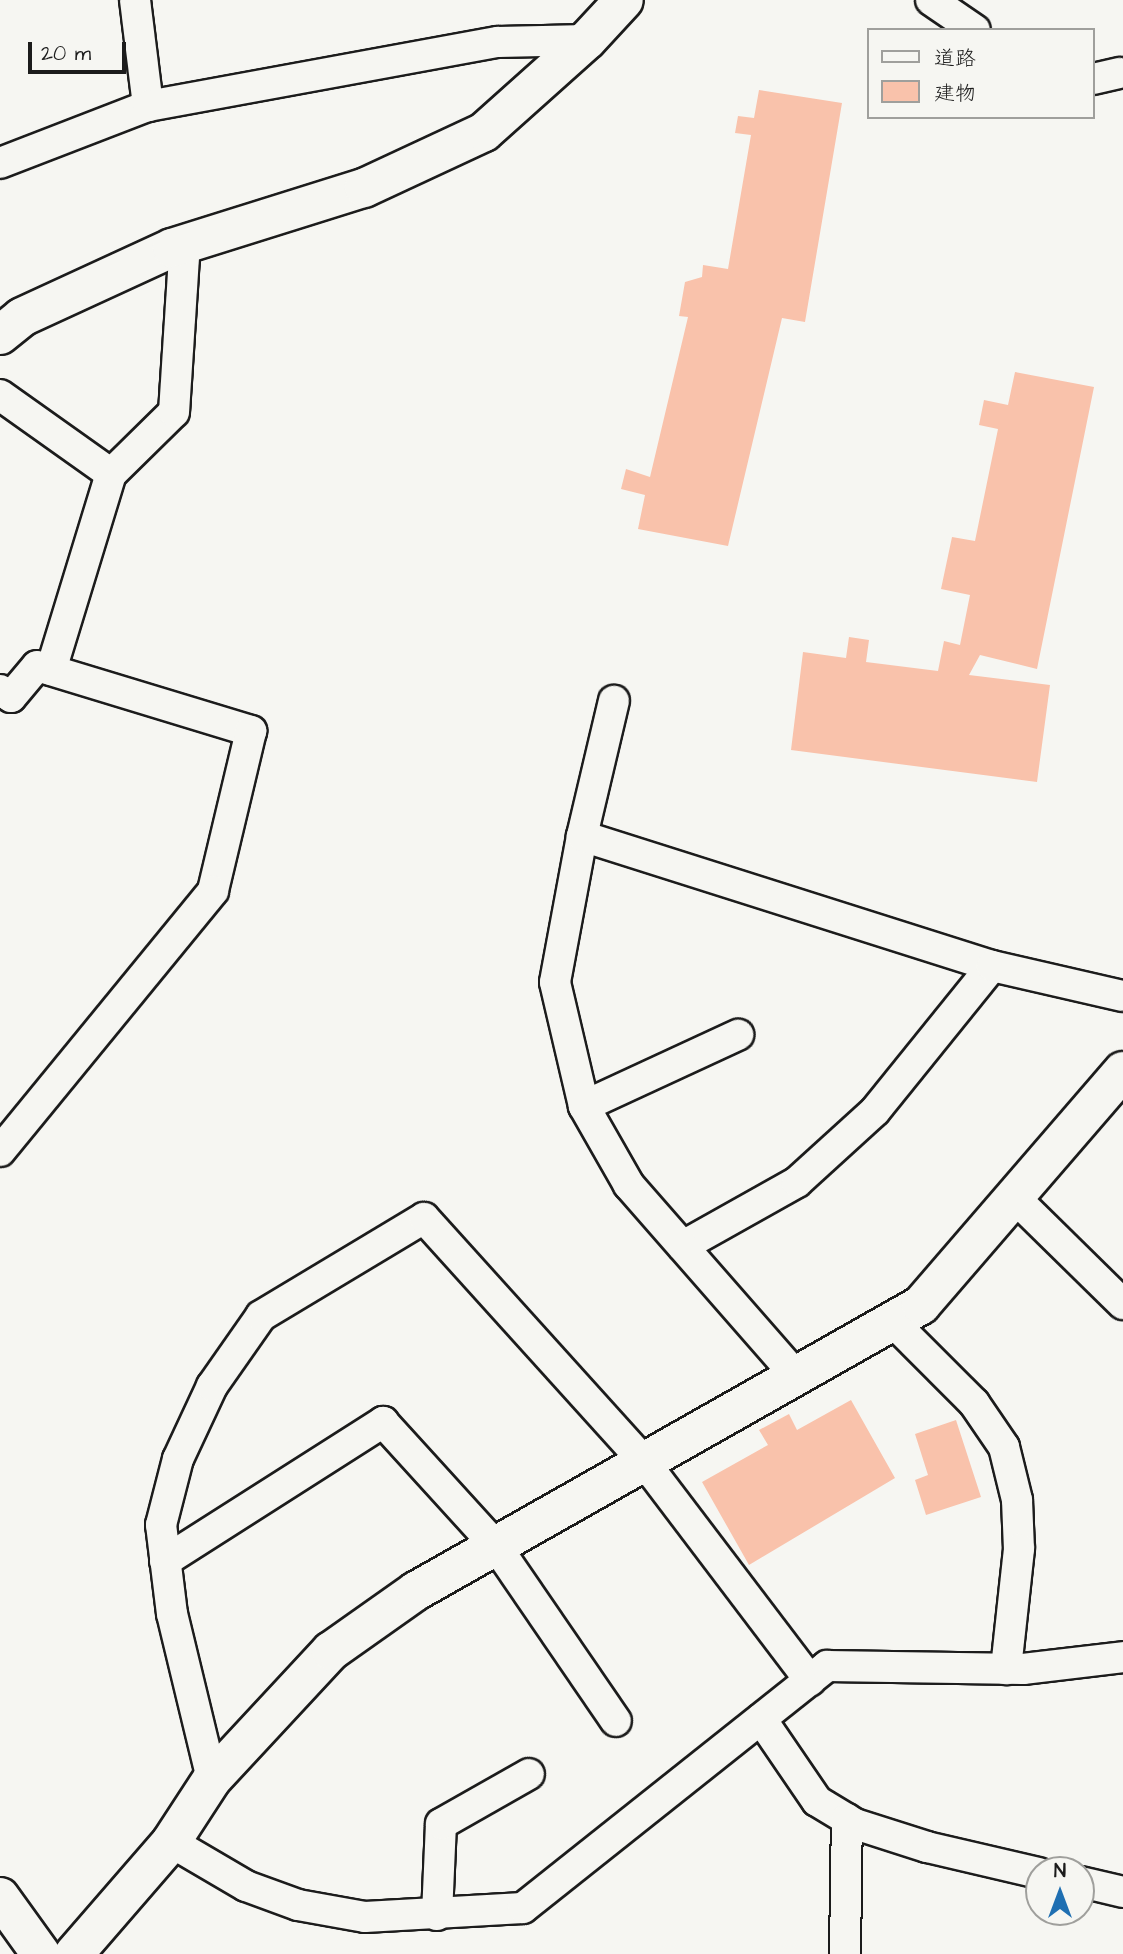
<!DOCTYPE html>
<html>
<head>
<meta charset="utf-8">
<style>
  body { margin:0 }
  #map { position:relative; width:1123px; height:1954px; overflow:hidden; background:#f6f6f2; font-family:"Architects Daughter","Klee One",sans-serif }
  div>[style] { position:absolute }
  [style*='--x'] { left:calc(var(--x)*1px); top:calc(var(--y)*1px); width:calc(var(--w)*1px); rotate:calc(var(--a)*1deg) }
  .building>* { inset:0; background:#f9c2ab }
  .roads { filter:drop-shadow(2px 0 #1c1c1c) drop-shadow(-2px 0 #1c1c1c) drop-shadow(0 2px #1c1c1c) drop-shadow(0 -2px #1c1c1c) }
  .street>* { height:30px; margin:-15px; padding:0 15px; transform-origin:15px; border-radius:15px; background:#f6f6f2 }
  .secondary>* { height:38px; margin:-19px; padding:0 19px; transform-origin:19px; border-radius:19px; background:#f6f6f2 }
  span { translate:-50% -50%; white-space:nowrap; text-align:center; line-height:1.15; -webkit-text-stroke:7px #f6f6f2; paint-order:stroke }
  .legend { position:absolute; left:867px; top:28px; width:228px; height:91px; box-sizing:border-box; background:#f6f6f2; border:2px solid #9f9f9c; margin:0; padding:9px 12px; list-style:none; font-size:21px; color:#1c1c1c }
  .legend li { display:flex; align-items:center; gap:14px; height:35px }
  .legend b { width:35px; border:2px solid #9f9f9c }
  .north { position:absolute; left:1025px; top:1856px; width:70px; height:70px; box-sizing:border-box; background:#f6f6f2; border:2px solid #9f9f9c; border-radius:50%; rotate:0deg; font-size:19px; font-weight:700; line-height:28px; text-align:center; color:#1c1c1c }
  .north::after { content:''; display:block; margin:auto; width:24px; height:32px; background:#1f6fb2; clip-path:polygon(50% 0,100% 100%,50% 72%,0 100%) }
  .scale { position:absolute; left:28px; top:42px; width:98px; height:32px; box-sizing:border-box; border:4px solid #1c1c1c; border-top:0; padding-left:9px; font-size:21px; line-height:24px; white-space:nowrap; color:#1c1c1c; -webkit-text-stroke:5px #f6f6f2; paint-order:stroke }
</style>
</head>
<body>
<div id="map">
  <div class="building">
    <i style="clip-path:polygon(759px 90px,842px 103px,805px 322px,782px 318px,728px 546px,638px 529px,645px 495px,621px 489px,626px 469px,650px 477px,688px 317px,679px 316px,685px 282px,702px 277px,703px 265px,728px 269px,751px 135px,735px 133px,738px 116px,754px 118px)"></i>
    <i style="clip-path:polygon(1015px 372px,1094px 387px,1037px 669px,980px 655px,969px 675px,1050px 685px,1037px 782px,791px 750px,803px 652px,846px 658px,849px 637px,869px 640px,866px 662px,938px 671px,944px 641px,960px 645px,970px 595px,941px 589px,952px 537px,975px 541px,998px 429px,979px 425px,984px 400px,1008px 405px)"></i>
    <i style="clip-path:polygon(851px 1400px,895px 1478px,749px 1565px,702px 1482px,768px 1445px,759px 1430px,789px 1414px,797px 1430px)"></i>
    <i style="clip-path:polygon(956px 1420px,981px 1497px,926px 1515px,915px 1480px,928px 1475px,915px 1434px)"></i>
  </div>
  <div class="roads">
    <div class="street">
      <i style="--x:135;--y:0;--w:107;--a:83"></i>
      <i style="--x:931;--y:0;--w:53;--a:34.3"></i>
      <i style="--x:1093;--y:79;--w:27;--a:-13"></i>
      <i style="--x:0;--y:163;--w:159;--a:-21.1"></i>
      <i style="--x:148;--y:106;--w:356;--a:-10.4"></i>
      <i style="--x:498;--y:42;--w:89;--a:-1.3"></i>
      <i style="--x:0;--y:395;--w:136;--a:35.4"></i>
      <i style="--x:51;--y:670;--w:205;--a:-73"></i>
      <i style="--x:111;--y:474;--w:88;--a:-44.5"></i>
      <i style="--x:174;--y:412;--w:169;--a:-86.3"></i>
      <i style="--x:0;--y:690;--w:13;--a:32"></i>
      <i style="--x:11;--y:697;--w:40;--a:-50"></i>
      <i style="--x:37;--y:666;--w:224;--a:16.9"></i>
      <i style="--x:251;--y:731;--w:164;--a:103.4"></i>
      <i style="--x:213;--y:891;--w:336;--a:129.3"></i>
      <i style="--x:582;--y:836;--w:139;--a:-76.7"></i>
      <i style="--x:584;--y:1106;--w:170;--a:-24.8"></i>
      <i style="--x:1016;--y:1199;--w:150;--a:44.5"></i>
      <i style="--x:683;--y:1246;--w:131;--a:-29.3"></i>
      <i style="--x:797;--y:1182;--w:105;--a:-42.3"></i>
      <i style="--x:875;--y:1111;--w:186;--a:-51.1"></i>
      <i style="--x:893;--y:1322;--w:115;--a:45"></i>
      <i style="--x:974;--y:1403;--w:53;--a:55.7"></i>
      <i style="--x:1004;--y:1447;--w:55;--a:76.2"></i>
      <i style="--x:1017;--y:1500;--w:49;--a:87.7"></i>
      <i style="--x:1019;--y:1549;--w:121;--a:96.2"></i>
      <i style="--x:798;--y:1378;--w:257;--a:-131.2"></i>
      <i style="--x:629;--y:1185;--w:91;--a:-119.7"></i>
      <i style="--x:584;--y:1106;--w:127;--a:-103.2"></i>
      <i style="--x:555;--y:982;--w:148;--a:-79.5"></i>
      <i style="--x:582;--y:836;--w:430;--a:17.6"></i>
      <i style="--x:992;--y:966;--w:134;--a:12.9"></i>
      <i style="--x:165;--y:1561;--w:259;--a:-32.5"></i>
      <i style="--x:383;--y:1422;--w:168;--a:47.7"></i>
      <i style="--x:496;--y:1546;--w:212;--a:55.6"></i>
      <i style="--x:761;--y:1719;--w:99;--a:55.7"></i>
      <i style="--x:817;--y:1801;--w:44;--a:31.2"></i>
      <i style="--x:855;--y:1824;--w:76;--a:17.7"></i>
      <i style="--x:927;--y:1847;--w:115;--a:13.1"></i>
      <i style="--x:212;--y:1779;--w:170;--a:-103.6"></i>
      <i style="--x:172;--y:1614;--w:90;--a:-97"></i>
      <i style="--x:161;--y:1525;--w:68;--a:-75.6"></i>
      <i style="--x:178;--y:1459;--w:81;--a:-65"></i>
      <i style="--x:212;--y:1386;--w:85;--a:-55"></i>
      <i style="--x:261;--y:1316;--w:190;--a:-31"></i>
      <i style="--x:424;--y:1218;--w:330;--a:47.9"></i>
      <i style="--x:645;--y:1463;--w:273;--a:52.8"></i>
      <i style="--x:171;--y:1842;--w:87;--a:30.4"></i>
      <i style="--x:246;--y:1886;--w:55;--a:20.1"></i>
      <i style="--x:298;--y:1905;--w:68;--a:10.2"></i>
      <i style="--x:365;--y:1917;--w:158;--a:-3.3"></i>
      <i style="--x:523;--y:1908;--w:389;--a:-38.5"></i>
      <i style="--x:827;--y:1666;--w:196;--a:0.9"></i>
      <i style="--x:1023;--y:1669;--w:101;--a:-6.8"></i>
      <i style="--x:1081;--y:1882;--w:43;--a:13.4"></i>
      <i style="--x:437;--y:1915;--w:91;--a:-87.5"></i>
      <i style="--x:441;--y:1824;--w:101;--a:-29.6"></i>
      <i style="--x:845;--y:1954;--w:135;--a:-89.2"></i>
    </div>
    <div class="secondary">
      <i style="--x:0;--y:335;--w:28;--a:-39"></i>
      <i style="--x:22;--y:317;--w:165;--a:-24.7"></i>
      <i style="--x:172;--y:248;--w:201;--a:-17.4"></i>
      <i style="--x:364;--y:188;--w:132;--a:-25"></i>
      <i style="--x:484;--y:132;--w:138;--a:-41.8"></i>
      <i style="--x:587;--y:40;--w:54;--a:-47.2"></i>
      <i style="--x:0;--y:1897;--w:70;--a:54.3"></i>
      <i style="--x:74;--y:1954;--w:148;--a:-49.1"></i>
      <i style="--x:171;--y:1842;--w:75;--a:-56.9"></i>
      <i style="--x:212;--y:1779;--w:175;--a:-47.1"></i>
      <i style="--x:331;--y:1651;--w:104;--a:-35.2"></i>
      <i style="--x:416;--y:1591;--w:580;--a:-29.52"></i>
      <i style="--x:921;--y:1305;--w:309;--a:-49.2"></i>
    </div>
  </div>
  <ul class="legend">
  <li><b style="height:9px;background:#f6f6f2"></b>道路</li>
  <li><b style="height:19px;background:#f9c2ab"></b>建物</li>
  </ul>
  <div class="north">N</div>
  <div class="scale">20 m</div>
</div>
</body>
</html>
